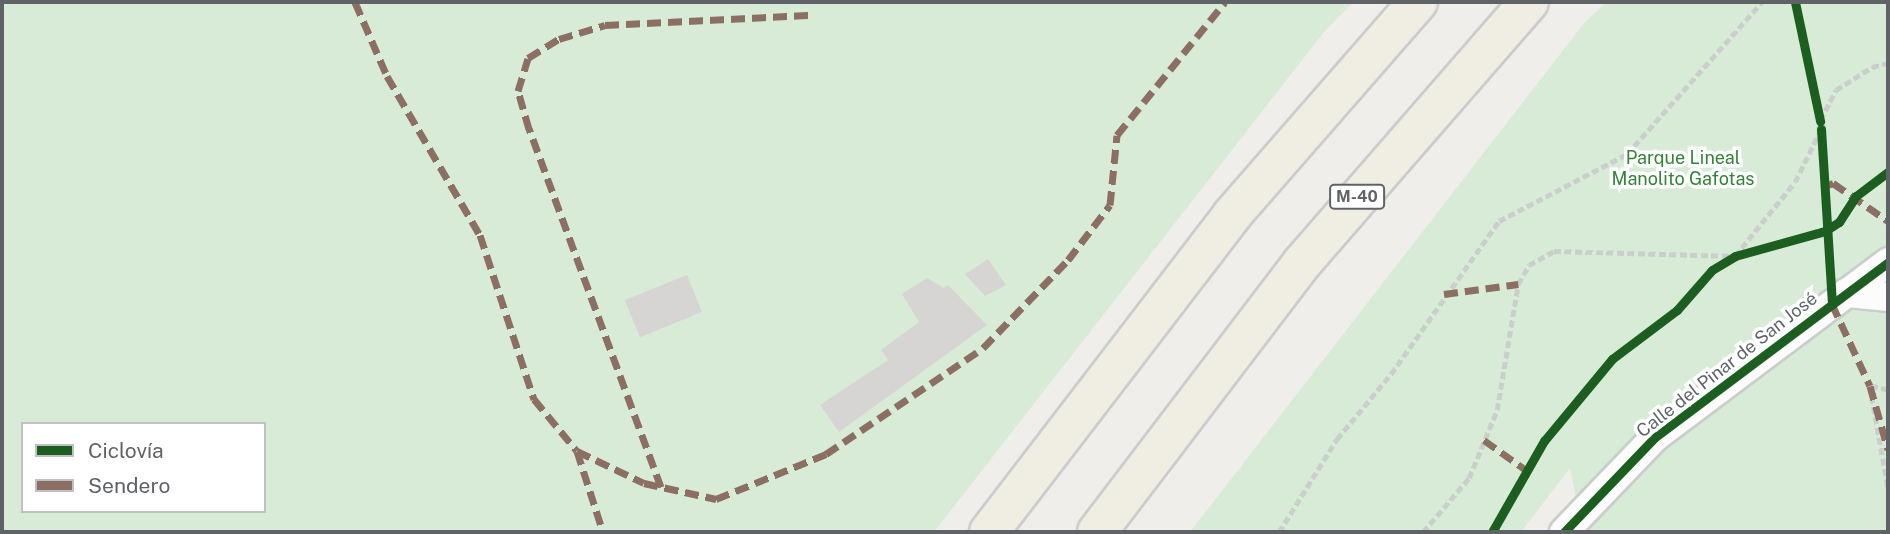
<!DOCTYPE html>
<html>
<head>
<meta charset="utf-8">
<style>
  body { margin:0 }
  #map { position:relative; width:1890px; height:534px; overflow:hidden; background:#efeeea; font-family:"Public Sans",sans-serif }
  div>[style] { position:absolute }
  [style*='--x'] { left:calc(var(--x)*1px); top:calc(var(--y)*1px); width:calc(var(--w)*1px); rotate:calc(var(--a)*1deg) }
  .green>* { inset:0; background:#d8ebd6 }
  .building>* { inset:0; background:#d6d5d3; transform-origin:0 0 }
  .path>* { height:4.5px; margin-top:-2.25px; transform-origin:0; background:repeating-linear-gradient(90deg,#cacfcc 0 7px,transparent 0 10.5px) }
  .roads { filter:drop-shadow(2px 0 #cbcccc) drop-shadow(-2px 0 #cbcccc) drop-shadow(0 2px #cbcccc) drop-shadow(0 -2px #cbcccc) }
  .minor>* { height:28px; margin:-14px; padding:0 14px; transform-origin:14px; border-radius:14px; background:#fdfcfc }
  .motorway>* { height:38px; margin:-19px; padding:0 19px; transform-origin:19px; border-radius:19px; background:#f0ede3 }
  .quiet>* { height:7px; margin-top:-3.5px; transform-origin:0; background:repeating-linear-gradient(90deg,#8d6e63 0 14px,transparent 0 21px) }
  .cycleway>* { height:9px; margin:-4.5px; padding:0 4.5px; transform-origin:4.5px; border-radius:4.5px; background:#1b5e20 }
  span { translate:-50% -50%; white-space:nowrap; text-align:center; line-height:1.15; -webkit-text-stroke:7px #fff; paint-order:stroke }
  .shield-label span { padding:2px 5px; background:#fff; border:2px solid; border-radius:5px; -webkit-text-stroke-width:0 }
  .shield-label { font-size:16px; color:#5f6368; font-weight:700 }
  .park-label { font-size:18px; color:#348238 }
  .street-label { font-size:18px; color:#5f6368 }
  .frame { position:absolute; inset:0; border:4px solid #5f6368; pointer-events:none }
  .legend { position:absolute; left:21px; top:422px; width:245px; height:91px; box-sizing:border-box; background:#fff; border:2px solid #bfc1c3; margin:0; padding:9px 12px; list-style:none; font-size:21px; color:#5f6368 }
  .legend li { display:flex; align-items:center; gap:14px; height:35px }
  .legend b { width:35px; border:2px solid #bfc1c3 }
</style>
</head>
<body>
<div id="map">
  <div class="green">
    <i style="clip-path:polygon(evenodd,2px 2px,1353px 2px,1324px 32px,934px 532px,2px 532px,2px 2px,23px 424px,264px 424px,264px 511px,23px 511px,23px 424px)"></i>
    <i style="clip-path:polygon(1607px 2px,1888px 2px,1888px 532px,1583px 532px,1570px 468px,1521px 532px,1190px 532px,1585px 22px)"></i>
  </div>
  <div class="building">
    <i style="clip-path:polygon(988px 259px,1006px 285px,985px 296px,965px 274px)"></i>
    <i style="left:687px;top:275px;width:40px;height:67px;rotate:68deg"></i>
    <i style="clip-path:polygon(927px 278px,944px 288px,948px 285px,987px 325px,839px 432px,820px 405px,888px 360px,881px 350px,919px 322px,902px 294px)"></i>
  </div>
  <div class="path">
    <i style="--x:1795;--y:2;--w:122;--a:78.1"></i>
    <i style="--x:1820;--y:120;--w:34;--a:-62"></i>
    <i style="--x:1836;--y:90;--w:43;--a:-32.6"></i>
    <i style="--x:1872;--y:67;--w:16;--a:-14"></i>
    <i style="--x:1821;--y:130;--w:142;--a:86.8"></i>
    <i style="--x:1888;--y:390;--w:18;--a:-167"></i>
    <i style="--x:1870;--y:386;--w:103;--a:79.9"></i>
    <i style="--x:1279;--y:532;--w:110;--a:-58.1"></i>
    <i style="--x:1337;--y:439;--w:85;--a:-50.3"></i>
    <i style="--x:1391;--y:374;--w:187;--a:-54.8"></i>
    <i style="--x:1499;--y:221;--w:144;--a:-27.6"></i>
    <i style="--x:1627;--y:154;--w:203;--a:-48.4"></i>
    <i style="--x:1423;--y:532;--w:71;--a:-49.6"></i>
    <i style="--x:1469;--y:478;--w:74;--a:-67.6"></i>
    <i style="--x:1497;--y:410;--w:128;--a:-80.5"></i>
    <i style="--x:1518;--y:284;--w:22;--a:-60"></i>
    <i style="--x:1529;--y:265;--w:29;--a:-29"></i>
    <i style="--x:1554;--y:251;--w:181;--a:1.6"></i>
    <i style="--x:1735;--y:256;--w:95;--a:-51"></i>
    <i style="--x:1795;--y:182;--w:59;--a:-63.9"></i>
  </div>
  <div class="roads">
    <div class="minor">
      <i style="--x:1846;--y:293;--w:42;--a:5.4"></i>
      <i style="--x:1564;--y:532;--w:130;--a:-46.2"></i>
      <i style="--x:1654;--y:438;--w:293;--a:-36.9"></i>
    </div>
    <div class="motorway">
      <i style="--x:989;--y:532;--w:399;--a:-52.5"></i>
      <i style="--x:1232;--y:215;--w:283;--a:-48.9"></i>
      <i style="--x:1097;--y:532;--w:338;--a:-52.7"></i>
      <i style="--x:1302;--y:263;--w:346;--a:-49"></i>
    </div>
  </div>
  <div class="quiet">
    <i style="--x:355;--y:2;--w:81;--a:66.6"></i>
    <i style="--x:387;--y:76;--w:184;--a:59.7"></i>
    <i style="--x:480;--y:235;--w:173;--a:71.8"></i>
    <i style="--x:534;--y:399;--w:67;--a:50.4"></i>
    <i style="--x:577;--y:451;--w:74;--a:25.5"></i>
    <i style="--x:644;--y:483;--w:74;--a:12.5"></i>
    <i style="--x:716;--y:499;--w:119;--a:-22.2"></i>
    <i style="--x:826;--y:454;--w:189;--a:-34"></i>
    <i style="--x:983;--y:348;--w:122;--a:-46"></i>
    <i style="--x:1068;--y:260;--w:69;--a:-52.6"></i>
    <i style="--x:1110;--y:205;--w:70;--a:-84.3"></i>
    <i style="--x:1117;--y:135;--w:171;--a:-50.9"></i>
    <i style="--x:1823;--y:187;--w:11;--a:-22"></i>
    <i style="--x:1833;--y:183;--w:67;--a:34.6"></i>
    <i style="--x:1444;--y:294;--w:75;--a:-7.7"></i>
    <i style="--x:1832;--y:304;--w:90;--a:65.1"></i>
    <i style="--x:1870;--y:386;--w:66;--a:74.1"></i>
    <i style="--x:1484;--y:440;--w:52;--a:35.5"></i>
    <i style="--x:577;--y:451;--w:85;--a:72.2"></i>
    <i style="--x:661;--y:487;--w:382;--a:-110.2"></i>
    <i style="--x:529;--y:129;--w:40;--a:-106"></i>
    <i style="--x:518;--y:91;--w:34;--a:-73"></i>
    <i style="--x:528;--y:58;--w:36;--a:-32"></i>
    <i style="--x:559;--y:39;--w:48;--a:-16.9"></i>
    <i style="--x:605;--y:25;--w:208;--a:-2.8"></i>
  </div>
  <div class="cycleway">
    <i style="--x:1795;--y:2;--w:122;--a:78.1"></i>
    <i style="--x:1821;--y:129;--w:175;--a:86.4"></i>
    <i style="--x:1492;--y:532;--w:105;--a:-60.3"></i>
    <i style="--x:1544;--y:441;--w:107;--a:-50.3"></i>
    <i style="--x:1612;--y:359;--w:81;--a:-37"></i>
    <i style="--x:1677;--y:310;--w:53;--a:-48.8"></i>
    <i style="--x:1712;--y:270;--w:27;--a:-31"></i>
    <i style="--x:1735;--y:256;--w:93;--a:-15.5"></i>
    <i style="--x:1825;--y:231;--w:17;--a:-33"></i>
    <i style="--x:1839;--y:222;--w:31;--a:-57"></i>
    <i style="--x:1856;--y:196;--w:40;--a:-37"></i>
    <i style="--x:1564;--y:532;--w:130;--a:-46.2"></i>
    <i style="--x:1654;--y:438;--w:293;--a:-36.9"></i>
  </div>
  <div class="shield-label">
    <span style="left:1357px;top:197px">M-40</span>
  </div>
  <div class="park-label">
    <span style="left:1683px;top:169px">Parque Lineal<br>Manolito Gafotas</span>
  </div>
  <div class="street-label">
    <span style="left:1727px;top:365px;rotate:-38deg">Calle del Pinar de San José</span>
  </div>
  <div class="frame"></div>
  <ul class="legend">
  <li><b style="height:9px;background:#1b5e20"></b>Ciclovía</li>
  <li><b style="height:9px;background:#8d6e63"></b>Sendero</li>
  </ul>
</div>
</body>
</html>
